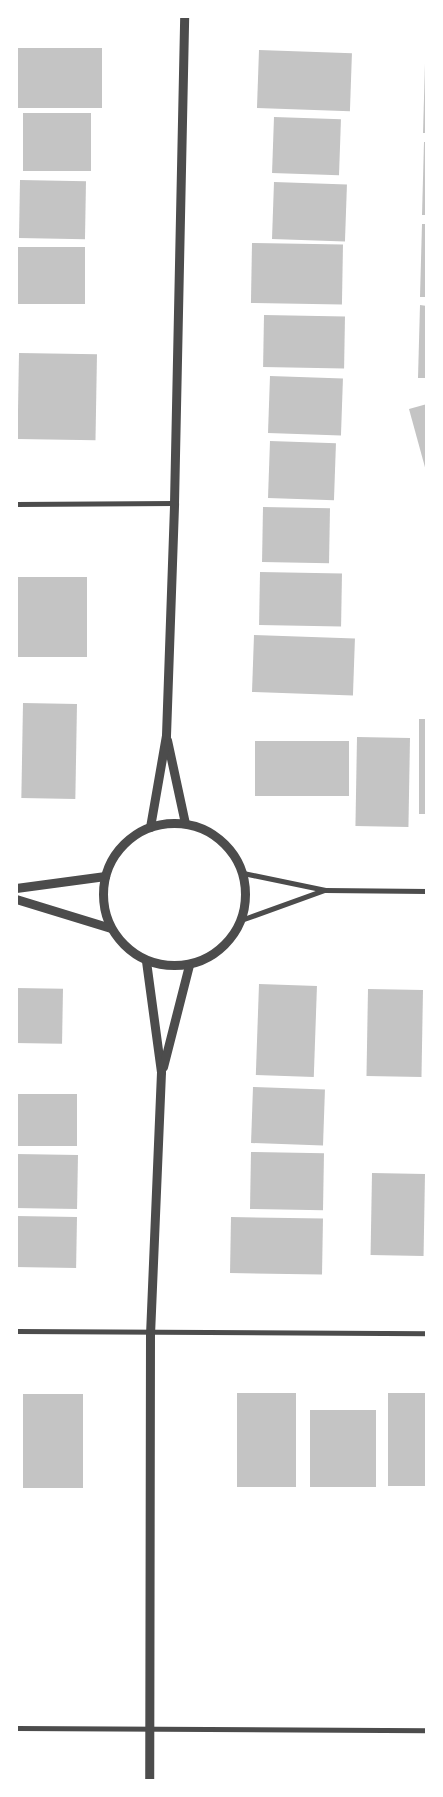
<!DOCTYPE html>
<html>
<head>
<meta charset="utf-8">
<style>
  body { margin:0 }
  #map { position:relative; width:443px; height:1797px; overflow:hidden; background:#fff; font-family:Poppins,sans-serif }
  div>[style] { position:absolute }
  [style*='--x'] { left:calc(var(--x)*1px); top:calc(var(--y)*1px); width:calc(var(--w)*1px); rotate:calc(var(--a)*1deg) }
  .building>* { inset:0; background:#c4c4c4; transform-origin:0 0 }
  .minor>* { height:5px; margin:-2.5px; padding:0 2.5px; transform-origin:2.5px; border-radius:2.5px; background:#4c4c4c }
  .tertiary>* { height:9px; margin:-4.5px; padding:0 4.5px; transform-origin:4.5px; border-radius:4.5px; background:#4c4c4c }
  .tertiary>.ring { margin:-4.5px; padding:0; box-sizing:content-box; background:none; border:9px solid #4c4c4c; border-radius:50% }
  span { translate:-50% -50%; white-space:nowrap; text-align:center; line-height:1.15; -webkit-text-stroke:4.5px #fff; paint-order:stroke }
  .frame { position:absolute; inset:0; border:18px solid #fff; pointer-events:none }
</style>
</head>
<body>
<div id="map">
  <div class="building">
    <i style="left:16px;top:48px;width:86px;height:60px"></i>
    <i style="left:259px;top:50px;width:93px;height:58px;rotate:2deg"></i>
    <i style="clip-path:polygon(425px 63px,427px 63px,427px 133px,423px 133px)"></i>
    <i style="left:23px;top:113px;width:68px;height:58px"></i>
    <i style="left:274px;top:117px;width:67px;height:56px;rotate:2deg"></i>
    <i style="clip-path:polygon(424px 142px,427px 142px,427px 215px,422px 215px)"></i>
    <i style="left:20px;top:180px;width:66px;height:58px;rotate:1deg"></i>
    <i style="left:274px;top:182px;width:73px;height:57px;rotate:2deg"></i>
    <i style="clip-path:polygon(422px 224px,427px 224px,427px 297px,420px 297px)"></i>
    <i style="left:252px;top:243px;width:91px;height:60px;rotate:1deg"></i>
    <i style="left:16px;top:247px;width:69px;height:57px"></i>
    <i style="clip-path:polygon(420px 305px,427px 306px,427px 378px,418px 378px)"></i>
    <i style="left:264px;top:315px;width:81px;height:52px;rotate:1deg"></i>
    <i style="left:19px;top:353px;width:78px;height:86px;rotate:1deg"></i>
    <i style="left:270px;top:376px;width:73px;height:57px;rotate:2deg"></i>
    <i style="clip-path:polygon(427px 404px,427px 471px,426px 471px,409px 409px)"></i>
    <i style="left:270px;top:441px;width:66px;height:57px;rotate:2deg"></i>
    <i style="left:263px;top:507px;width:67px;height:55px;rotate:1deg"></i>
    <i style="left:260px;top:572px;width:82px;height:53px;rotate:1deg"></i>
    <i style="left:17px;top:577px;width:70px;height:80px"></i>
    <i style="left:254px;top:635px;width:101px;height:57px;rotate:2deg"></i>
    <i style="left:23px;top:703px;width:54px;height:95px;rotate:1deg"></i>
    <i style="left:419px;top:719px;width:8px;height:95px"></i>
    <i style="left:357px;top:737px;width:53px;height:89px;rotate:1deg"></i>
    <i style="left:255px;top:741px;width:94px;height:55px"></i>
    <i style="left:259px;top:984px;width:58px;height:91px;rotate:2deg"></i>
    <i style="left:16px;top:988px;width:47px;height:55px;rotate:1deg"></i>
    <i style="left:368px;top:989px;width:55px;height:87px;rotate:1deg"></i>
    <i style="left:253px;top:1087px;width:72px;height:56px;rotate:2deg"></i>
    <i style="left:16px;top:1094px;width:61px;height:52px"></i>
    <i style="left:251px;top:1152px;width:73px;height:57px;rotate:1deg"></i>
    <i style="left:16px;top:1154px;width:62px;height:54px;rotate:1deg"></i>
    <i style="left:372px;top:1173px;width:53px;height:82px;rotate:1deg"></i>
    <i style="left:16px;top:1216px;width:61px;height:51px;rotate:1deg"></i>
    <i style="left:231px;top:1217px;width:92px;height:56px;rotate:1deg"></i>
    <i style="left:237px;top:1393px;width:59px;height:94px"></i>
    <i style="left:388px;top:1393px;width:39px;height:93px"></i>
    <i style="left:23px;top:1394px;width:60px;height:94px"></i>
    <i style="left:310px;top:1410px;width:66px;height:77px"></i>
  </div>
  <div class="minor">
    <i style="--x:16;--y:504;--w:158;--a:-0.4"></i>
    <i style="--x:243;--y:873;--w:84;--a:11.7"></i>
    <i style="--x:325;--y:890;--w:102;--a:0.6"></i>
    <i style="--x:241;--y:920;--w:88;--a:-19.9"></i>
    <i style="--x:16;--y:1331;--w:411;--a:0.3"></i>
    <i style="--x:16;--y:1728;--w:411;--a:0.3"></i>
  </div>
  <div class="tertiary">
    <i style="--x:167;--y:740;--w:85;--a:77.8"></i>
    <i class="ring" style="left:103px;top:823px;width:133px;height:133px"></i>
    <i style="--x:150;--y:827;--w:93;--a:-80.1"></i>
    <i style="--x:166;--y:735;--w:232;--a:-88"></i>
    <i style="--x:174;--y:503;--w:487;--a:-88.8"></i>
    <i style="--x:16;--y:888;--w:90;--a:-7.7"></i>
    <i style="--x:16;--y:899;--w:99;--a:17"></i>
    <i style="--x:146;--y:961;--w:112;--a:82.3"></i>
    <i style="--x:161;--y:1072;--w:261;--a:92.4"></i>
    <i style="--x:150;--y:1333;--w:448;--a:90.1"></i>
    <i style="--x:163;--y:1067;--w:105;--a:-75.7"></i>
  </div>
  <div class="frame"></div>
</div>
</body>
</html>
